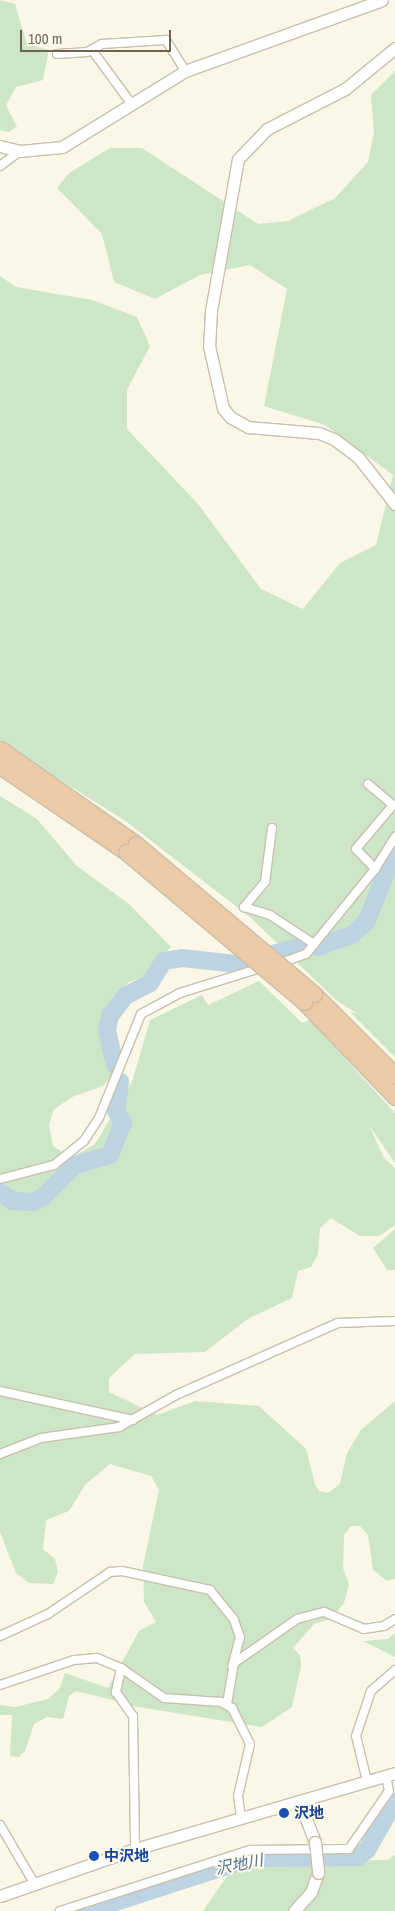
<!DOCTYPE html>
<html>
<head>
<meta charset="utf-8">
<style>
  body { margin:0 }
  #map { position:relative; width:395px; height:1911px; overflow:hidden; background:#faf7e7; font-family:"Archivo Narrow","Noto Sans JP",sans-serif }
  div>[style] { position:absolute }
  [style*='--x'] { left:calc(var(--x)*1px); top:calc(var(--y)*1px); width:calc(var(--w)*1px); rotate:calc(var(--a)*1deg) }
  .green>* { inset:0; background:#cce6c7 }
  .river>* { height:18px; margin:-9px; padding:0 9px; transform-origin:9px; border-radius:9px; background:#bed3e1 }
  .roads { filter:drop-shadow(1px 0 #c8bfad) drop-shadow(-1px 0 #c8bfad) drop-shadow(0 1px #c8bfad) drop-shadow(0 -1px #c8bfad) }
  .street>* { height:8px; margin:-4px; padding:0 4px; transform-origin:4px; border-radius:4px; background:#fff }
  .secondary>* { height:11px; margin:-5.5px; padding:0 5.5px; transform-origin:5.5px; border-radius:5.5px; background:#fff }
  .highway>* { height:15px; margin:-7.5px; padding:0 7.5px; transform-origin:7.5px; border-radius:7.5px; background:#edcaa6 }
  .bridges { filter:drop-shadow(1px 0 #c8bea9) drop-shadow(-1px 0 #c8bea9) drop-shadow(0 1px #c8bea9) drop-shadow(0 -1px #c8bea9) }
  .secondary-bridge>* { height:11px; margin:-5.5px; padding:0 5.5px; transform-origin:5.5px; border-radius:5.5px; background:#fff }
  .highway-bridge>* { height:15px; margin:-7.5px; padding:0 7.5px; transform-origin:7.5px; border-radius:7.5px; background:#edcaa6 }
  .dots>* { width:14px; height:14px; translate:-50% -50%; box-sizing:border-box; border:2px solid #fdfbed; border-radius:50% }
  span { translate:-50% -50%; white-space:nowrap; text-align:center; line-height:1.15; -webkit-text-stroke:4px #fdfbed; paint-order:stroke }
  .transit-label { font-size:15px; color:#164399; font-weight:700 }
  .left { translate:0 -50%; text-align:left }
  .water-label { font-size:16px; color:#52758e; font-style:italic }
  .scale { position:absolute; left:20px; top:30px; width:151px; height:22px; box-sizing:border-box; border:2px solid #71634f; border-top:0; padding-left:6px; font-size:15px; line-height:18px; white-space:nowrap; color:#71634f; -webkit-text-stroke:4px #fdfbed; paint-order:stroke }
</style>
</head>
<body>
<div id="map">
  <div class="green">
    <i style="clip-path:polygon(0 0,15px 4px,27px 44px,49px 50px,43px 80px,16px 87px,6px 105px,17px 127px,8px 132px,0 130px)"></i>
    <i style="clip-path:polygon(395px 71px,395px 1057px,350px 1012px,356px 1013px,336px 1000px,251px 918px,127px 822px,0 742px,0 276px,16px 287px,92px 300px,137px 317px,150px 346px,127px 390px,127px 429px,198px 504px,261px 589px,303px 609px,340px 563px,376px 545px,393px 475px,325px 425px,264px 406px,287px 289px,250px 265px,200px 275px,155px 299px,114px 282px,102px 234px,57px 188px,69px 173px,110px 148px,142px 148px,258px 224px,288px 221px,335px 198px,368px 162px,374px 132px,371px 95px)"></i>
    <i style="clip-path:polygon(0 796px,37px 819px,77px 866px,129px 904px,171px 947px,146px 976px,129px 982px,112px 997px,102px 1041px,113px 1074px,103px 1086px,74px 1096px,54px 1109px,49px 1125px,53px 1146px,71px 1158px,95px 1144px,132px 1082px,150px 1020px,202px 995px,208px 1005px,259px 981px,302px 1023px,310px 1020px,395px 1113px,395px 1163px,369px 1125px,384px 1158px,395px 1168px,395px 1225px,379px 1236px,360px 1236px,331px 1218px,320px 1228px,318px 1254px,311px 1267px,298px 1271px,292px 1298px,249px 1318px,205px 1352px,135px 1354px,109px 1378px,109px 1392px,157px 1415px,195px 1401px,259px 1406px,306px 1449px,315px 1484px,319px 1491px,328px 1493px,340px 1484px,347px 1453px,361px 1430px,395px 1401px,395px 1579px,387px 1581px,373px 1570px,368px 1535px,360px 1526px,351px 1526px,344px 1535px,343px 1568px,349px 1584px,344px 1603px,331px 1619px,314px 1624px,293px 1648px,300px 1655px,301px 1666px,292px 1707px,262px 1727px,132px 1706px,118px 1694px,125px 1703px,76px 1691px,69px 1696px,63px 1719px,47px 1717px,34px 1724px,25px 1751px,19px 1757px,10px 1756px,12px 1715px,0 1715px,0 1705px,15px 1707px,48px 1699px,60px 1688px,65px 1673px,108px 1688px,139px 1631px,156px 1622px,144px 1602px,143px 1566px,159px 1490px,151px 1476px,110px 1464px,85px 1485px,69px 1511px,46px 1520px,43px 1549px,55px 1559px,58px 1572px,53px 1584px,29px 1583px,16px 1573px,0 1532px)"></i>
    <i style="clip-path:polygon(395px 1229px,395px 1270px,387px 1270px,373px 1248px)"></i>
    <i style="clip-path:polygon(395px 1633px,395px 1657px,363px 1641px,388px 1639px)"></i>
    <i style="clip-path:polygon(395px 1855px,395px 1911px,203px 1911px,232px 1869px,295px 1861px,388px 1860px)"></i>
  </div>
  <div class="river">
    <i style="--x:317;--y:947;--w:37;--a:-19"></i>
    <i style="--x:352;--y:935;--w:21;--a:-43"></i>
    <i style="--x:367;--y:921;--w:77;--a:-68.7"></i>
    <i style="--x:115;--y:1065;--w:36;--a:-103"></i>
    <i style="--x:107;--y:1030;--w:14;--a:-78"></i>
    <i style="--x:110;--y:1016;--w:25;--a:-53"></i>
    <i style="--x:125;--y:996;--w:28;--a:-27"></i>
    <i style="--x:150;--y:983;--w:26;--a:-58"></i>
    <i style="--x:164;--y:961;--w:18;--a:-9"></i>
    <i style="--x:182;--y:958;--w:54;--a:6.3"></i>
    <i style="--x:236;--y:964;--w:69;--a:-15"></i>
    <i style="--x:0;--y:1192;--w:16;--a:35"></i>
    <i style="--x:13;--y:1201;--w:20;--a:3"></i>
    <i style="--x:33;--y:1202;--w:11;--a:-27"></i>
    <i style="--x:43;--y:1197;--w:45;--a:-45"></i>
    <i style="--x:75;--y:1165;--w:36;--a:-16"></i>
    <i style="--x:110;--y:1155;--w:35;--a:-68"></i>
    <i style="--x:123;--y:1123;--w:14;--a:-120"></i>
    <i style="--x:116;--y:1111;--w:30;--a:-82"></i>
    <i style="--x:88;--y:1911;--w:171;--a:-18"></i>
    <i style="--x:251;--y:1858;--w:107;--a:-0.5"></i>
    <i style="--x:358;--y:1857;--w:11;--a:-38"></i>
    <i style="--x:367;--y:1850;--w:56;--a:-60.3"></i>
  </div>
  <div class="roads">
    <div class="street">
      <i style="--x:92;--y:50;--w:69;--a:53.8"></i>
      <i style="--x:57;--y:54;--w:30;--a:-4"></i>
      <i style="--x:87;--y:52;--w:17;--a:-28"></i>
      <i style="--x:102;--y:44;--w:64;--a:-3.6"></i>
      <i style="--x:166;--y:40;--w:36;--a:58"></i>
      <i style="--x:0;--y:166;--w:25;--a:-37"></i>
      <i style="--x:368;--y:784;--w:33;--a:40"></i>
      <i style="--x:393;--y:805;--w:57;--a:130.1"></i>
      <i style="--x:356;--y:849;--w:28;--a:46"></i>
      <i style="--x:272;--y:828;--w:54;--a:97.4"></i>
      <i style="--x:265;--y:882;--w:33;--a:130"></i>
      <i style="--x:244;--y:907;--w:27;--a:17"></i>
      <i style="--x:270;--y:915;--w:53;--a:33.4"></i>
      <i style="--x:278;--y:964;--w:30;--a:-20"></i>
      <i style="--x:306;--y:954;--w:109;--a:-50.9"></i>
      <i style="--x:375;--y:869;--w:38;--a:-58"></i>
      <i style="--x:0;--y:1179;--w:56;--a:-14.5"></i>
      <i style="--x:54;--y:1165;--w:38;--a:-39"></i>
      <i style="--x:84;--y:1141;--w:27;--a:-57"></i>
      <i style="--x:99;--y:1118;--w:112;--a:-68"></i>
      <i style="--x:141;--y:1014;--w:44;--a:-28.3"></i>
      <i style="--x:180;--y:993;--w:88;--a:-17.2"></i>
      <i style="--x:0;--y:1391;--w:136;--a:12.3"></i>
      <i style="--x:0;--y:1454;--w:44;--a:-21.3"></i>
      <i style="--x:41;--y:1438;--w:79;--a:-8"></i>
      <i style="--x:119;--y:1427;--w:65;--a:-29.3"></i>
      <i style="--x:176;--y:1395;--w:177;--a:-24"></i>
      <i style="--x:338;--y:1323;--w:57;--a:-2"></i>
      <i style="--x:0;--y:1636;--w:53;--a:-24.6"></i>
      <i style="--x:48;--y:1614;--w:75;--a:-34.1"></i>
      <i style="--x:110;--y:1572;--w:12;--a:-5"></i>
      <i style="--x:122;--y:1571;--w:90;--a:12.2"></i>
      <i style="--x:210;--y:1590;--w:38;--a:51"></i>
      <i style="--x:234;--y:1620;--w:18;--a:71"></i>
      <i style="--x:240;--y:1637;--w:30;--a:105"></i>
      <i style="--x:121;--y:1668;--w:52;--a:34.9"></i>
      <i style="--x:164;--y:1698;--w:57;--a:4"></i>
      <i style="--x:221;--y:1702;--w:13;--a:29"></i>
      <i style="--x:232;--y:1708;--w:40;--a:63.4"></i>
      <i style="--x:250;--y:1744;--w:53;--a:103"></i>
      <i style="--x:238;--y:1796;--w:22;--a:82"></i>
      <i style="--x:0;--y:1685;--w:78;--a:-18.7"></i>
      <i style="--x:74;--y:1660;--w:23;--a:-5"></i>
      <i style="--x:97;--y:1658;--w:26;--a:23"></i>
      <i style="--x:121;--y:1668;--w:25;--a:102"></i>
      <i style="--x:116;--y:1692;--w:29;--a:55"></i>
      <i style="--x:133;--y:1716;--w:133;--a:89.1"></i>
      <i style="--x:227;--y:1704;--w:42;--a:-80.3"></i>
      <i style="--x:234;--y:1663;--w:77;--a:-34.9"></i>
      <i style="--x:297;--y:1619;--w:28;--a:-15"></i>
      <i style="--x:324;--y:1612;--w:43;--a:23"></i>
      <i style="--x:364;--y:1629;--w:20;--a:-9"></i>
      <i style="--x:384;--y:1626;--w:13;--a:-32"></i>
      <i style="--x:367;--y:1781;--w:46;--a:-103.7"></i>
      <i style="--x:356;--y:1736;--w:47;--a:-71.6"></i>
      <i style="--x:371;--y:1691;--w:32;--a:-41"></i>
      <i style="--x:0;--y:1825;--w:67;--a:59.6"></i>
      <i style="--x:60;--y:1911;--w:200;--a:-17.8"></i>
      <i style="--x:250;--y:1850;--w:99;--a:-0.6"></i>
      <i style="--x:349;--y:1849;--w:70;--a:-55.4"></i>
      <i style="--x:389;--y:1791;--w:15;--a:-101"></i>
    </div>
    <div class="secondary">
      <i style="--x:395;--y:48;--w:65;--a:140.6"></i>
      <i style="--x:345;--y:89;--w:88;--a:152.9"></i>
      <i style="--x:267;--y:129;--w:42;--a:134"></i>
      <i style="--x:238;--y:159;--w:153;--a:100.1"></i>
      <i style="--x:211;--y:310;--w:36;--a:93"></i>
      <i style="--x:209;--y:346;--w:64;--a:77.3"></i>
      <i style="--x:223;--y:408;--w:11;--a:52"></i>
      <i style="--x:230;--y:417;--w:21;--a:29"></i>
      <i style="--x:248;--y:427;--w:71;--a:4.8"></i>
      <i style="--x:319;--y:433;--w:16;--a:22"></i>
      <i style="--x:334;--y:439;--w:30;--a:37"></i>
      <i style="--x:358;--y:457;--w:60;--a:51.8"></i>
      <i style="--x:0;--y:146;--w:21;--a:14"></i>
      <i style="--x:20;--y:151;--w:42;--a:-5.4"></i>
      <i style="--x:62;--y:147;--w:145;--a:-31.7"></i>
      <i style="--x:185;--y:71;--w:209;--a:-19.8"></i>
      <i style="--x:299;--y:1801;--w:44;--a:68.7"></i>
      <i style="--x:0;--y:1896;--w:143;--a:-19.2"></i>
      <i style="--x:135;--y:1849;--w:271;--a:-16.3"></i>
      <i style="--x:294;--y:1911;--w:25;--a:-48"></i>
      <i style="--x:311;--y:1892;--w:20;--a:-70"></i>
    </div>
    <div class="highway">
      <i style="--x:0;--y:749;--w:166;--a:34.9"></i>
      <i style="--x:0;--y:766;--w:153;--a:34.3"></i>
      <i style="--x:314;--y:994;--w:115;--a:45"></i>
      <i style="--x:304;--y:1002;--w:132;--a:46.2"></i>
    </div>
  </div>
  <div class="bridges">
    <div class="secondary-bridge">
      <i style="--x:315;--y:1842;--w:31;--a:84"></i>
    </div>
    <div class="highway-bridge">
      <i style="--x:136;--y:844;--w:233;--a:40.1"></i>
      <i style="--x:126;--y:852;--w:233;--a:40.1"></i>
    </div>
  </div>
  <div class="dots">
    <i style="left:284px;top:1813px;background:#1a4fb4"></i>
    <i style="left:94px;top:1856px;background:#1a4fb4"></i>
  </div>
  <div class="transit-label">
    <span class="left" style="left:294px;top:1813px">沢地</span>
    <span class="left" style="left:104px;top:1856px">中沢地</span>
  </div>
  <div class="water-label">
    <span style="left:239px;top:1864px;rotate:-11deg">沢地川</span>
  </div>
  <div class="scale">100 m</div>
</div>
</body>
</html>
